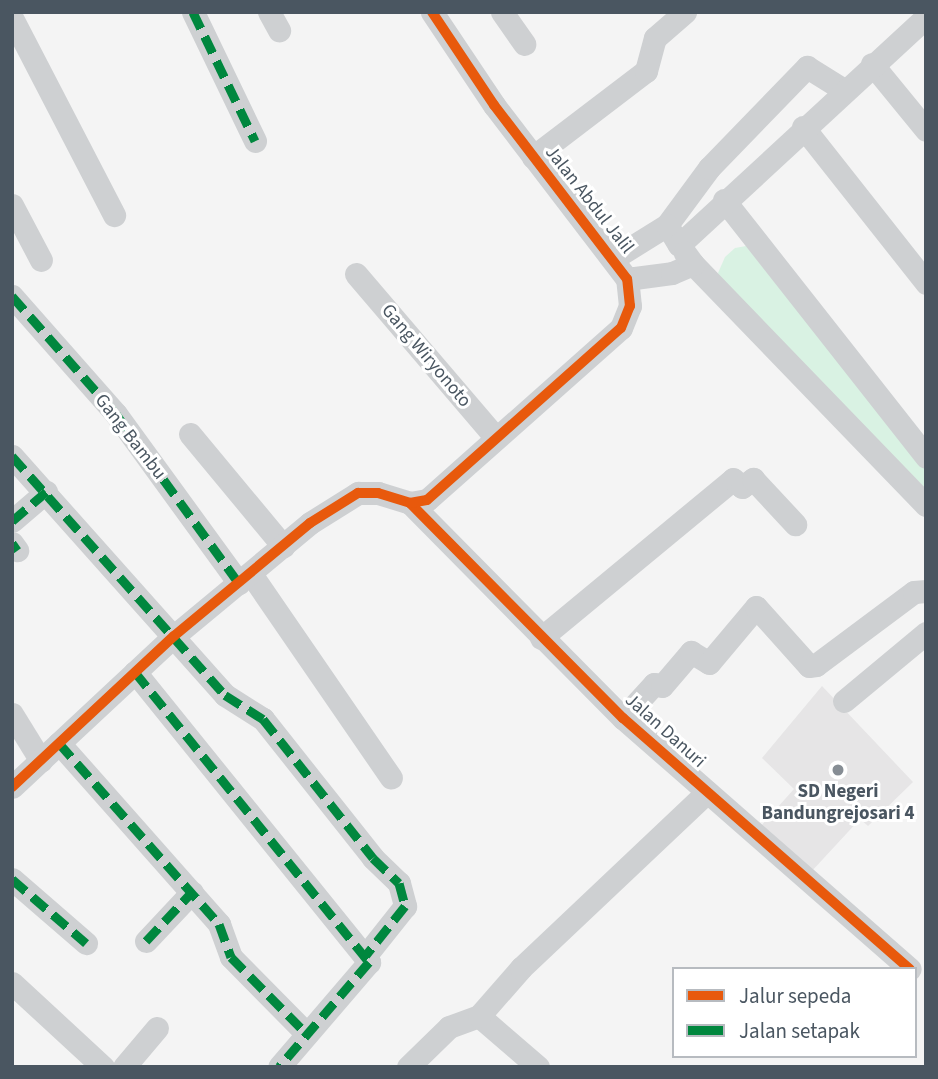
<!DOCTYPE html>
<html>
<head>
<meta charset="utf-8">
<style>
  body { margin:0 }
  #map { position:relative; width:938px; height:1079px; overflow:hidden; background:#f4f4f4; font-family:"Source Sans 3",sans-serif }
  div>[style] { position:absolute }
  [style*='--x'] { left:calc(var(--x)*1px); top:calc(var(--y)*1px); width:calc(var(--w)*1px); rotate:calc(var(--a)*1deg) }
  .education>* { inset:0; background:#e6e5e6 }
  .green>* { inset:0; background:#d9f2e3 }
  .minor>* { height:23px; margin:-11.5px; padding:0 11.5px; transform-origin:11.5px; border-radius:11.5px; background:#ced0d2 }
  .quiet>* { height:9px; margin-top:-4.5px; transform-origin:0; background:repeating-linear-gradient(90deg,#00873e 0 18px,transparent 0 27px) }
  .cycleway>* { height:10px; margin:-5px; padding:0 5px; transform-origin:5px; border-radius:5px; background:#e8590c }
  .dots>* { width:19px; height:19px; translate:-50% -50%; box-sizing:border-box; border:4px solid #fff; border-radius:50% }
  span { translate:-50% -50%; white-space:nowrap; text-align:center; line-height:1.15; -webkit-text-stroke:6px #fff; paint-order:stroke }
  .street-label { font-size:19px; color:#4a5661 }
  .poi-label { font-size:19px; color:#4a5661; font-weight:700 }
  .frame { position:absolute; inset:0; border:14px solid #4a5661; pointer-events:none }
  .legend { position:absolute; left:672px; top:967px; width:245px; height:91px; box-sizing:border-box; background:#fff; border:2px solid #b7bbc0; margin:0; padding:9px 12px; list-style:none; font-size:21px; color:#4a5661 }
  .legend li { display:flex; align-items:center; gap:14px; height:35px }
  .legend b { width:35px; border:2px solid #b7bbc0 }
</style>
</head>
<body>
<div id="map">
  <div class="education">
    <i style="clip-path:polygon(822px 686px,913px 782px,868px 826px,860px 819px,811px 872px,760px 827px,794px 789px,762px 758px)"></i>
  </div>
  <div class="green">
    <i style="clip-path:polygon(746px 246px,926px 470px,926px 489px,722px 283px,718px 273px,725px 257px,735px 248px)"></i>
  </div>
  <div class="minor">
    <i style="--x:193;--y:12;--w:143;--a:64.3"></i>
    <i style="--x:269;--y:12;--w:21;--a:61"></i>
    <i style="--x:502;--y:12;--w:39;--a:55"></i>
    <i style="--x:12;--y:18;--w:222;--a:62.6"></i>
    <i style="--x:872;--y:64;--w:85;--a:50.7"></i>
    <i style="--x:803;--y:127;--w:199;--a:51.7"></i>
    <i style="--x:533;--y:157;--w:142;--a:-37.3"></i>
    <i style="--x:646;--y:71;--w:34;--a:-75"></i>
    <i style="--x:655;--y:38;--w:40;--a:-41"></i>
    <i style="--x:724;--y:200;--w:327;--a:51.8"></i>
    <i style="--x:12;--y:205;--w:62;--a:62.2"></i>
    <i style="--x:667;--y:225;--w:71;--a:-53.6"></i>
    <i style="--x:709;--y:168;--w:141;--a:-45.9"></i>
    <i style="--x:807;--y:67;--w:44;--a:31.9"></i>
    <i style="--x:614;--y:258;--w:62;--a:-31.9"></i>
    <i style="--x:667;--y:225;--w:23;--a:59"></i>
    <i style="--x:679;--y:245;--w:336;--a:-42.7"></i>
    <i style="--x:693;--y:264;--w:335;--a:46"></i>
    <i style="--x:356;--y:274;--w:214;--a:49.5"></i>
    <i style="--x:627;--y:279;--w:45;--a:-7.6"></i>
    <i style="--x:672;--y:273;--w:23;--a:-23"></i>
    <i style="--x:693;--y:264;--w:14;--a:-126"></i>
    <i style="--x:12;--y:296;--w:157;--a:48.6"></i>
    <i style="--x:116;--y:414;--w:209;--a:54"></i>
    <i style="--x:190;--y:434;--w:146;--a:50.3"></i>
    <i style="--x:12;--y:456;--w:320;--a:48.3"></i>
    <i style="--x:225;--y:695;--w:45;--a:32.3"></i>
    <i style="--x:263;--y:719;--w:177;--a:51.6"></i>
    <i style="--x:373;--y:858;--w:36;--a:44"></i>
    <i style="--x:399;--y:883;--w:24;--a:75"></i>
    <i style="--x:405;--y:906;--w:63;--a:128.5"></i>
    <i style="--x:410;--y:503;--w:303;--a:45.3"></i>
    <i style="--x:623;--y:718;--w:381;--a:41.2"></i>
    <i style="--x:12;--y:521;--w:45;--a:-40.5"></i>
    <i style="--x:12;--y:543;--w:9;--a:54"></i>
    <i style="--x:251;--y:574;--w:247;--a:55.5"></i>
    <i style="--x:541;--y:638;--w:249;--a:-39.6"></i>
    <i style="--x:733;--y:479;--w:12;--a:42"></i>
    <i style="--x:742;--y:487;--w:14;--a:-36"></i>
    <i style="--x:753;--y:479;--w:62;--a:47"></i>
    <i style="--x:135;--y:672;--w:373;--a:51.1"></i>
    <i style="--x:369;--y:962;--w:138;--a:130.6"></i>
    <i style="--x:844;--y:701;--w:107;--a:-39.7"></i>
    <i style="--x:12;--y:714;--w:55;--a:58.3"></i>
    <i style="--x:623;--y:718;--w:46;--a:-47.6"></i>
    <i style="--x:654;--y:684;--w:8;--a:14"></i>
    <i style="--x:662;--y:686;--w:45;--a:-49.5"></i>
    <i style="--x:691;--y:652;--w:21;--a:31"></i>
    <i style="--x:709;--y:663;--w:73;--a:-50"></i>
    <i style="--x:756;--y:607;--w:79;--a:48.1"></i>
    <i style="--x:809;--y:666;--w:7;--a:-8"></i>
    <i style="--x:816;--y:665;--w:122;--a:-36.7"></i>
    <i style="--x:914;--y:592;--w:12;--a:-5"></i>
    <i style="--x:59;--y:743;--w:242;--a:48.5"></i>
    <i style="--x:219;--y:924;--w:35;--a:70"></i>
    <i style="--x:231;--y:957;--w:108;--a:45.4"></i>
    <i style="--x:12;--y:787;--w:221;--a:-43"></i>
    <i style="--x:174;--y:636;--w:177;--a:-39.7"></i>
    <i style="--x:310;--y:523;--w:57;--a:-32"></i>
    <i style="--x:358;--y:493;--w:20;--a:0"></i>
    <i style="--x:378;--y:493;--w:34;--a:17"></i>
    <i style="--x:410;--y:503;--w:17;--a:-10"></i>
    <i style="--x:427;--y:500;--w:259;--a:-41.6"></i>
    <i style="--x:621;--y:328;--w:24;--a:-68"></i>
    <i style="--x:630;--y:306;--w:27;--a:-96"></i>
    <i style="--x:627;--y:279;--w:219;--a:-127.4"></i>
    <i style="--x:494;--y:105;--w:112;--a:-123.7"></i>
    <i style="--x:12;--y:879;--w:98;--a:40.9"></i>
    <i style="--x:146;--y:941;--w:67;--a:-46.8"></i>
    <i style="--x:12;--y:983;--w:124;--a:42.7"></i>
    <i style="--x:479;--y:1016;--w:78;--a:40.8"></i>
    <i style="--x:124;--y:1067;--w:51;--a:-49.8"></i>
    <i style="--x:408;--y:1067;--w:57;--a:-44.3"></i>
    <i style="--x:449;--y:1027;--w:32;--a:-20"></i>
    <i style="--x:479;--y:1016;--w:64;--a:-48.8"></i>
    <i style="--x:521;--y:968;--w:256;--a:-43.4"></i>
  </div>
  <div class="quiet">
    <i style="--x:193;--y:12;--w:143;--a:64.3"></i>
    <i style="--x:12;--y:296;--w:157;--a:48.6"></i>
    <i style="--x:116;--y:414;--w:209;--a:54"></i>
    <i style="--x:12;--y:456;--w:320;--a:48.3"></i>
    <i style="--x:225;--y:695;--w:45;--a:32.3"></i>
    <i style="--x:263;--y:719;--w:177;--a:51.6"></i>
    <i style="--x:373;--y:858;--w:36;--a:44"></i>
    <i style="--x:399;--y:883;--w:24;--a:75"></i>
    <i style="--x:405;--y:906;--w:63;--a:128.5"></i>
    <i style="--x:12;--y:521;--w:45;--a:-40.5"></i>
    <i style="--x:12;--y:543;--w:9;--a:54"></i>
    <i style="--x:135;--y:672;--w:373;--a:51.1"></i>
    <i style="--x:369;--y:962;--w:138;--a:130.6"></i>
    <i style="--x:59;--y:743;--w:242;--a:48.5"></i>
    <i style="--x:219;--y:924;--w:35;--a:70"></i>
    <i style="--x:231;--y:957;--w:108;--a:45.4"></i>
    <i style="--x:12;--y:879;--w:98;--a:40.9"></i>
    <i style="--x:146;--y:941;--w:67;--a:-46.8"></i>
  </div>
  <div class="cycleway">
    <i style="--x:410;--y:503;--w:303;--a:45.3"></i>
    <i style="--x:623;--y:718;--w:381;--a:41.2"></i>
    <i style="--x:12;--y:787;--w:221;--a:-43"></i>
    <i style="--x:174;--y:636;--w:177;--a:-39.7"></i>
    <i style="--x:310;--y:523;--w:57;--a:-32"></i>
    <i style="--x:358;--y:493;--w:20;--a:0"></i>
    <i style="--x:378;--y:493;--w:34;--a:17"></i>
    <i style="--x:410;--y:503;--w:17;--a:-10"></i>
    <i style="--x:427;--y:500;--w:259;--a:-41.6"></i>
    <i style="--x:621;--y:328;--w:24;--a:-68"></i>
    <i style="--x:630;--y:306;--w:27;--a:-96"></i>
    <i style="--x:627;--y:279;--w:219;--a:-127.4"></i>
    <i style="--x:494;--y:105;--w:112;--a:-123.7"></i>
  </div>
  <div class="dots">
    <i style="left:838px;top:770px;background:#868d94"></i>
  </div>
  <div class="street-label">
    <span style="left:589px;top:200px;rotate:52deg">Jalan Abdul Jalil</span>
    <span style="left:426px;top:356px;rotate:50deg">Gang Wiryonoto</span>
    <span style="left:130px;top:437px;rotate:52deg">Gang Bambu</span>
    <span style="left:665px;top:731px;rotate:42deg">Jalan Danuri</span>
  </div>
  <div class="poi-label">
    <span style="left:838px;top:803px">SD Negeri<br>Bandungrejosari 4</span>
  </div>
  <div class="frame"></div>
  <ul class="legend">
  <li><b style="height:9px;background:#e8590c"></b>Jalur sepeda</li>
  <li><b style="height:9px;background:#00873e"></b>Jalan setapak</li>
  </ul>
</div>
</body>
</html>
